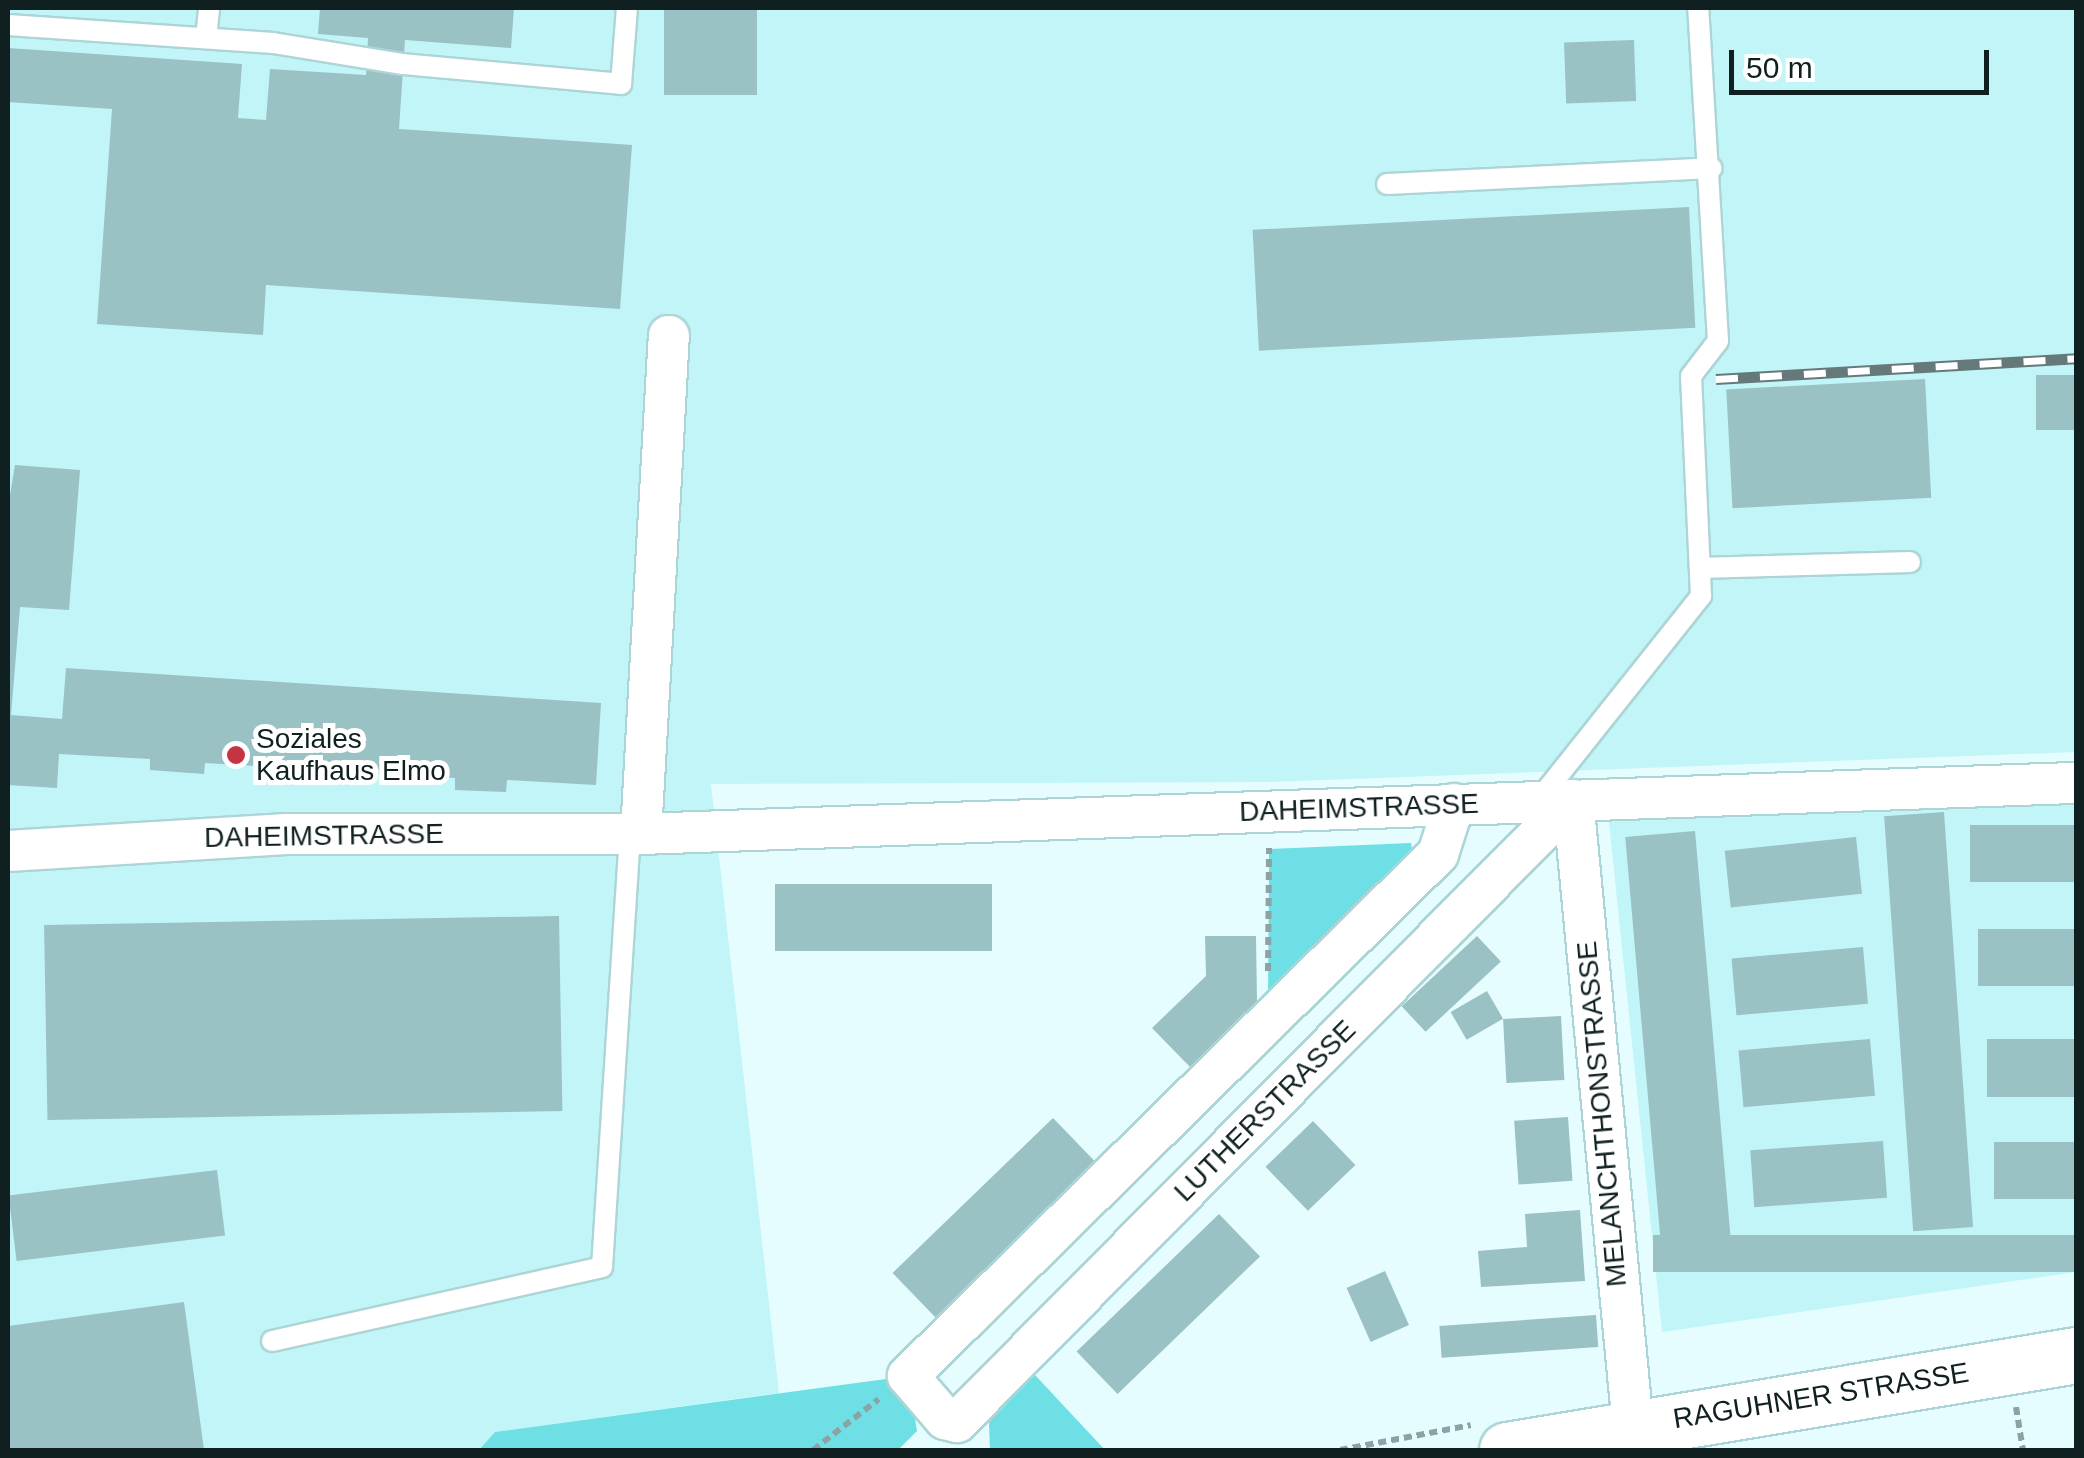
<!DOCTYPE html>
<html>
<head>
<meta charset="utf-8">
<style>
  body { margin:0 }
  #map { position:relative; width:2084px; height:1458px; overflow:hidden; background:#e5fdfe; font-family:Arial,sans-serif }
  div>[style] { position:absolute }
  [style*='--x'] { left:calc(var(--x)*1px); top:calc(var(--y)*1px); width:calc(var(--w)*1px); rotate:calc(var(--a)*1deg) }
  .built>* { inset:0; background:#c2f5f8 }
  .green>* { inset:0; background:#6ddfe5 }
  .building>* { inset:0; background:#9ac1c3; transform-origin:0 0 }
  .path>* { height:6px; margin-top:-3px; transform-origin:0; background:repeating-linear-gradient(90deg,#8da2a3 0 8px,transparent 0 13px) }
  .roads { filter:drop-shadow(2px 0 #add5d6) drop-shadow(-2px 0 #add5d6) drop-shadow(0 2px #add5d6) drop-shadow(0 -2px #add5d6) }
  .service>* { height:20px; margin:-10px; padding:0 10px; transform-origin:10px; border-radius:10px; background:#fff }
  .minor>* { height:40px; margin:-20px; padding:0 20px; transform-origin:20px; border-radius:20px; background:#fff }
  .secondary>* { height:55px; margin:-27.5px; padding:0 27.5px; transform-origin:27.5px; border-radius:27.5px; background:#fff }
  .rail>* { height:11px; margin-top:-5.5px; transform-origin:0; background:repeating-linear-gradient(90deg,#fff 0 22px,#65797a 0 44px); box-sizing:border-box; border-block:2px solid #65797a }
  .dots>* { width:28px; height:28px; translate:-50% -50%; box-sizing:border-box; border:5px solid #fff; border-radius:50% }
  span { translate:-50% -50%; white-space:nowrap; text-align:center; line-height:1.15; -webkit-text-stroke:10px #fff; paint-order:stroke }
  .poi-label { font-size:28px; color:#102021 }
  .left { translate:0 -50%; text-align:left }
  .street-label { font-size:28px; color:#102021 }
  .frame { position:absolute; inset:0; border:10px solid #102021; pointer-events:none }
  .scale { position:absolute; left:1729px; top:50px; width:260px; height:45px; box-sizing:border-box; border:5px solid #102021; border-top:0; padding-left:12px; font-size:30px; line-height:35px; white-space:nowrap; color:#102021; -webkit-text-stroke:8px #fff; paint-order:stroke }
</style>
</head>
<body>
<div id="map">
  <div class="built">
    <i style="clip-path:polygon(8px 8px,2076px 8px,2076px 752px,1270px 782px,711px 784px,779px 1393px,495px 1432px,479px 1450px,8px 1450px)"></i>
    <i style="clip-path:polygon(2076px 795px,2076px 1272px,1662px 1332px,1608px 813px)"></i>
  </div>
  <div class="green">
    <i style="clip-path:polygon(1411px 843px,1414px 860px,1268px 1006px,1269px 849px)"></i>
    <i style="clip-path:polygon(1035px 1375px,1105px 1450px,990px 1450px,989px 1422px)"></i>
    <i style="clip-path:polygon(908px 1376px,917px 1431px,898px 1450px,479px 1450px,495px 1432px)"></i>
  </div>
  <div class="building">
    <i style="clip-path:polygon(320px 8px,514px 8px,511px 48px,405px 40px,399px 129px,632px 145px,620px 309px,266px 285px,263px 335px,97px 324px,112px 109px,8px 102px,8px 48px,242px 64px,238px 118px,266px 120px,270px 69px,366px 75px,368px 38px,318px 34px)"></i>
    <i style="left:664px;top:8px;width:93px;height:87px"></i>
    <i style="left:1634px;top:40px;width:61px;height:70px;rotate:88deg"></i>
    <i style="left:1689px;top:207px;width:121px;height:437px;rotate:87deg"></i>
    <i style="left:2076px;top:375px;width:55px;height:40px;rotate:90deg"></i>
    <i style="left:1925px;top:379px;width:119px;height:199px;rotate:87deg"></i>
    <i style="clip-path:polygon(15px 465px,80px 470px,69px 610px,20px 607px,11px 715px,62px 719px,66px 668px,601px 703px,596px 785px,507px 780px,506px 792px,455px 790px,455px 778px,205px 763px,204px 774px,150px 770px,150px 759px,59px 754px,57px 788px,8px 785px,8px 507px)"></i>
    <i style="left:1944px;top:812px;width:416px;height:60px;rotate:86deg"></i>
    <i style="left:2076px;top:825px;width:57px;height:106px;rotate:90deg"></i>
    <i style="left:1695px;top:831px;width:433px;height:70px;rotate:85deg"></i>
    <i style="left:1856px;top:837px;width:57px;height:132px;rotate:84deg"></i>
    <i style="left:775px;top:884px;width:217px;height:67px"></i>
    <i style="left:559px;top:916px;width:195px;height:515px;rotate:89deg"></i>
    <i style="left:2076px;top:929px;width:57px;height:98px;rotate:90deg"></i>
    <i style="clip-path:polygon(1205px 936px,1256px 936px,1257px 1001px,1190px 1067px,1152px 1028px,1206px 976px)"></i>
    <i style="left:1477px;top:936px;width:35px;height:103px;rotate:47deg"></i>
    <i style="left:1863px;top:947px;width:57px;height:132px;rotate:85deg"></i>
    <i style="left:1487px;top:991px;width:32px;height:42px;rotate:60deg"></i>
    <i style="left:1561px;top:1016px;width:64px;height:58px;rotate:87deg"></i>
    <i style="left:1870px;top:1039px;width:57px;height:132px;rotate:85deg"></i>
    <i style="left:2076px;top:1039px;width:58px;height:89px;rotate:90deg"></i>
    <i style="left:1568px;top:1117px;width:64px;height:54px;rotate:86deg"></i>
    <i style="left:1053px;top:1118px;width:64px;height:223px;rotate:46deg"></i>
    <i style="left:1313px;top:1121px;width:61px;height:66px;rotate:46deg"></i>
    <i style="left:1883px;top:1141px;width:57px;height:133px;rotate:86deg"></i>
    <i style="left:2076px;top:1142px;width:57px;height:82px;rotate:90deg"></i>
    <i style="left:217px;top:1170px;width:66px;height:210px;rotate:83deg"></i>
    <i style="clip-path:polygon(1580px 1210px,1585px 1281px,1481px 1287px,1478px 1251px,1527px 1247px,1525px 1214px)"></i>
    <i style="left:1219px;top:1214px;width:59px;height:198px;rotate:46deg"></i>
    <i style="left:2076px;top:1235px;width:37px;height:423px;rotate:90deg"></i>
    <i style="left:1385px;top:1271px;width:59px;height:42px;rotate:66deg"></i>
    <i style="clip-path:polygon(184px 1302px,204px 1450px,8px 1450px,8px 1326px)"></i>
    <i style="left:1596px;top:1315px;width:32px;height:157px;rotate:86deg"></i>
  </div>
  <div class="path">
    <i style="--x:1268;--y:971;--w:123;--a:-89.5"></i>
    <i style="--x:2016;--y:1407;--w:44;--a:80.8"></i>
    <i style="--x:813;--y:1450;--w:83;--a:-37.7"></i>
    <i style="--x:1340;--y:1450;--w:133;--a:-10.8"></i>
  </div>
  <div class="roads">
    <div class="service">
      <i style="--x:8;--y:25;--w:266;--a:3.9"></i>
      <i style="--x:273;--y:43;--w:132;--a:9.2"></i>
      <i style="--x:403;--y:64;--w:219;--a:5.2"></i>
      <i style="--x:621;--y:84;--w:76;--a:-85.5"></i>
      <i style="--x:206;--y:38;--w:30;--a:-84"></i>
      <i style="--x:1387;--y:184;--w:325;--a:-2.8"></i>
      <i style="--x:1700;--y:568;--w:210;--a:-1.6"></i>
      <i style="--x:1538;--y:801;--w:262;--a:-51.5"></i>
      <i style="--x:1701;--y:596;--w:220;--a:-92.6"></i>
      <i style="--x:1691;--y:376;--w:44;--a:-52.4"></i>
      <i style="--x:1718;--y:341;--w:334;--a:-93.4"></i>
      <i style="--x:272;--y:1341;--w:338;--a:-12.6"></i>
      <i style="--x:602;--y:1267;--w:434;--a:-86.3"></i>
    </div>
    <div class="minor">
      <i style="--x:1573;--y:800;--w:630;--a:84.53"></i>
      <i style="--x:1454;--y:804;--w:52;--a:107.7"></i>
      <i style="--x:1438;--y:854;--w:744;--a:135.44"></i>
      <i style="--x:908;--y:1376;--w:57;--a:49.3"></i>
      <i style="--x:945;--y:1419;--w:12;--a:14"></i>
      <i style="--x:957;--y:1422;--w:875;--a:-45.28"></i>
      <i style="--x:641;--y:834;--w:499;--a:-86.8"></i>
      <i style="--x:8;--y:851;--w:279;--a:-3.5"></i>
      <i style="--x:286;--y:834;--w:355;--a:0"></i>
      <i style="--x:641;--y:834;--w:1436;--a:-2.04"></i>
    </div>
    <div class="secondary">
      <i style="--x:1507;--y:1450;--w:577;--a:-9.48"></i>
    </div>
  </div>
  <div class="rail">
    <i style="--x:1716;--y:379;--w:361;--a:-3.3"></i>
  </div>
  <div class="dots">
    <i style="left:236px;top:755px;background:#c43443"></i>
  </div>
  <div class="poi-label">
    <span class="left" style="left:256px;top:755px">Soziales<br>Kaufhaus Elmo</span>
  </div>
  <div class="street-label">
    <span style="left:1359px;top:808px;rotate:-2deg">DAHEIMSTRASSE</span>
    <span style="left:324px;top:836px;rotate:-1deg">DAHEIMSTRASSE</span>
    <span style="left:1265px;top:1111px;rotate:-45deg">LUTHERSTRASSE</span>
    <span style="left:1602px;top:1114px;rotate:-95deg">MELANCHTHONSTRASSE</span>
    <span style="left:1821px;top:1396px;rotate:-9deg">RAGUHNER STRASSE</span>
  </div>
  <div class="frame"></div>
  <div class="scale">50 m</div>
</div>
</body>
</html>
